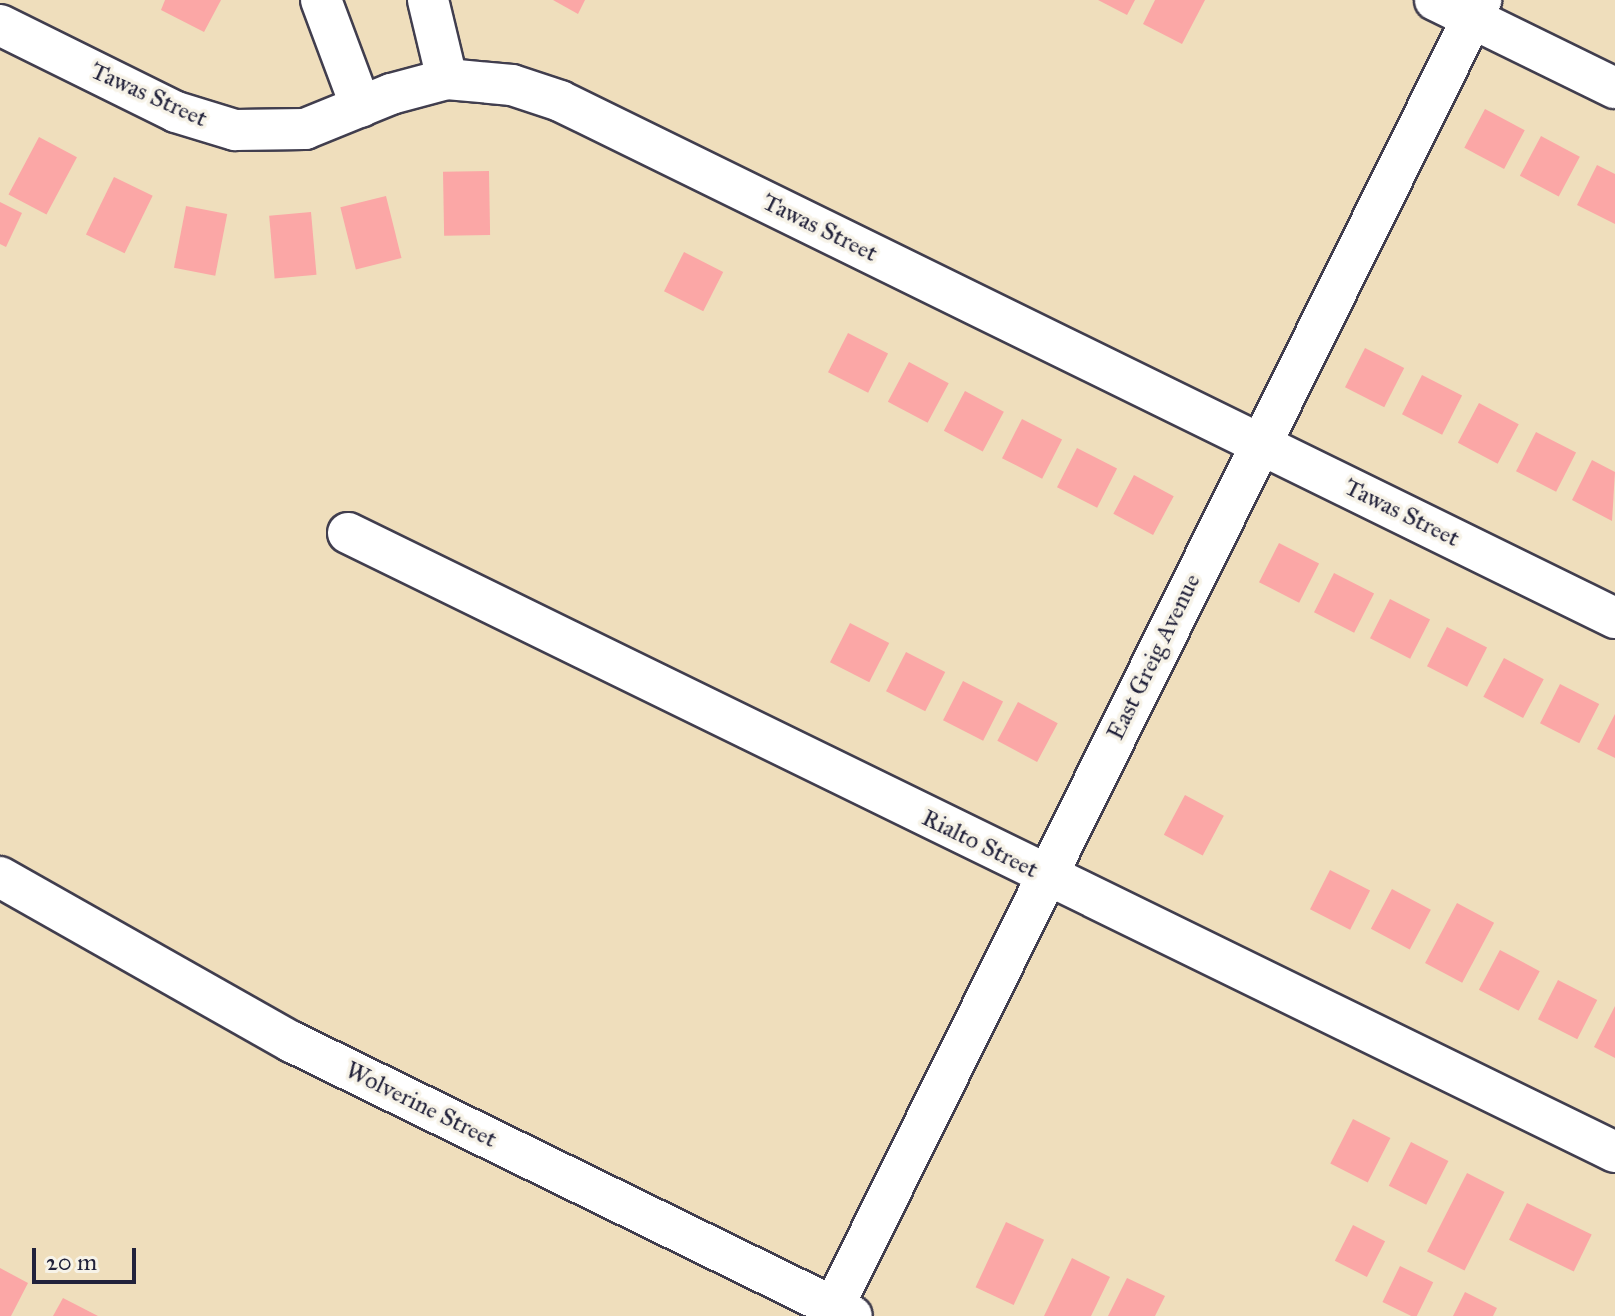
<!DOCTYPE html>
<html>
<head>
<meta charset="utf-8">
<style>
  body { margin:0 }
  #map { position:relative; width:1615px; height:1316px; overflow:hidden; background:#efdebc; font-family:"IM FELL Great Primer",serif }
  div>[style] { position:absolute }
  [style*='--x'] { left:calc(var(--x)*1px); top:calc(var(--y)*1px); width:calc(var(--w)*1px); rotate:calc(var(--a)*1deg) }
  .building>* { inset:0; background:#fba7a6; transform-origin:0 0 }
  .roads { filter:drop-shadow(2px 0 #413e4e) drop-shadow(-2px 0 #413e4e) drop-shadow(0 2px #413e4e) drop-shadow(0 -2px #413e4e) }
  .street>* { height:40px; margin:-20px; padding:0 20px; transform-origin:20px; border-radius:20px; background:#fff }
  span { translate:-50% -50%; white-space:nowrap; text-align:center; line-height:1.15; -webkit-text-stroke:7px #f7f3e8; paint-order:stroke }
  .street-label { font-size:24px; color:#22223b }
  .scale { position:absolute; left:32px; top:1248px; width:104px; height:36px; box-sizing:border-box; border:4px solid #22223b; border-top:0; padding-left:10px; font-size:24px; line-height:28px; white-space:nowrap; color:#22223b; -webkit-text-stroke:6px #f7f3e8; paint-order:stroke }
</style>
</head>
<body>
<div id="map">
  <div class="building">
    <i style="clip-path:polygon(165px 0,221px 0,204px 32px,161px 10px)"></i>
    <i style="clip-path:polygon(553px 0,585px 0,578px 14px)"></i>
    <i style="clip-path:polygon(1098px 0,1135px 0,1127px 15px)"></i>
    <i style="clip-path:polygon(1155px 0,1205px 0,1182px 44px,1143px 24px)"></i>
    <i style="left:1485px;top:109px;width:45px;height:44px;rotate:28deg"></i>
    <i style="left:1541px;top:136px;width:44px;height:45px;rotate:28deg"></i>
    <i style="left:39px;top:137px;width:43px;height:65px;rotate:28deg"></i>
    <i style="clip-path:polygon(1597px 165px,1615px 174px,1615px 224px,1577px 205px)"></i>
    <i style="left:489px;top:171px;width:64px;height:46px;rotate:89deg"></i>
    <i style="left:114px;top:177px;width:43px;height:64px;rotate:26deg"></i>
    <i style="left:386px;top:196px;width:64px;height:47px;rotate:76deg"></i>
    <i style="clip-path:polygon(0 202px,22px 213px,6px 247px,0 244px)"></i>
    <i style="left:186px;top:206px;width:42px;height:63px;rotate:11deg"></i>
    <i style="left:311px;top:212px;width:63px;height:42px;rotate:85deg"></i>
    <i style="left:684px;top:252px;width:44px;height:44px;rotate:27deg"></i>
    <i style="left:848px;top:333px;width:45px;height:44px;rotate:27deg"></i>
    <i style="left:1365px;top:348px;width:44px;height:44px;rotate:27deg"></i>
    <i style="left:909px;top:362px;width:45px;height:45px;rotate:28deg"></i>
    <i style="left:1422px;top:375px;width:45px;height:44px;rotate:27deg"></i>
    <i style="left:965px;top:391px;width:44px;height:45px;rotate:28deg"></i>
    <i style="left:1479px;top:403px;width:45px;height:45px;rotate:28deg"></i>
    <i style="left:1022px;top:419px;width:45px;height:44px;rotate:27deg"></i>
    <i style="left:1536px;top:432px;width:45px;height:44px;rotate:27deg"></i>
    <i style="left:1077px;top:448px;width:45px;height:44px;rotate:27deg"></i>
    <i style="clip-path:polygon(1592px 460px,1615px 472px,1612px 521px,1572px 500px)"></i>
    <i style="left:1134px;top:475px;width:45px;height:44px;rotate:28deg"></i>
    <i style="left:1279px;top:543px;width:45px;height:44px;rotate:27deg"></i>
    <i style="left:1334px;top:573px;width:45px;height:44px;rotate:27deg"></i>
    <i style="left:1390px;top:599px;width:45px;height:44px;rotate:27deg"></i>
    <i style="left:850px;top:623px;width:44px;height:44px;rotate:27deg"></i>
    <i style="left:1447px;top:627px;width:45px;height:44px;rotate:27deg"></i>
    <i style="left:906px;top:652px;width:44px;height:44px;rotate:27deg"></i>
    <i style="left:1504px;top:658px;width:45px;height:44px;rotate:28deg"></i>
    <i style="left:963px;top:681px;width:45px;height:44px;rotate:27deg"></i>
    <i style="left:1560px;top:684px;width:44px;height:44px;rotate:27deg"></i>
    <i style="left:1018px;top:702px;width:45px;height:44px;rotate:28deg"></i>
    <i style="clip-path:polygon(1615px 714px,1615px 758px,1597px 749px)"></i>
    <i style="left:1185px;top:795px;width:44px;height:45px;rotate:28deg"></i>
    <i style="left:1330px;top:870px;width:45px;height:44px;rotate:27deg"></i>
    <i style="left:1392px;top:889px;width:44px;height:45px;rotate:28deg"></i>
    <i style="left:1457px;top:903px;width:42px;height:68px;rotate:28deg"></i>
    <i style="left:1500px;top:950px;width:45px;height:45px;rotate:28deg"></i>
    <i style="left:1558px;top:980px;width:44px;height:44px;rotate:27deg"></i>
    <i style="clip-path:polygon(1615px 1006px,1615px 1058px,1594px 1047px)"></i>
    <i style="left:1353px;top:1119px;width:42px;height:50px;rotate:27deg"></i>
    <i style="left:1411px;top:1142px;width:42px;height:49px;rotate:27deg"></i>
    <i style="left:1467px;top:1173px;width:42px;height:88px;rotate:27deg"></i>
    <i style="left:1527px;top:1203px;width:72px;height:41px;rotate:26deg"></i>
    <i style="left:1006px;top:1222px;width:42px;height:72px;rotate:25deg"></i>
    <i style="left:1353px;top:1225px;width:36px;height:40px;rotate:27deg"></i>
    <i style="clip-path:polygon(1072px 1258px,1110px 1277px,1091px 1316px,1044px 1316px)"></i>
    <i style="left:1400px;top:1266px;width:37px;height:40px;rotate:26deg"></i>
    <i style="clip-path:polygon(0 1268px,28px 1283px,11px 1316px,0 1316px)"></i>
    <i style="clip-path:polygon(1127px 1278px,1165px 1296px,1155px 1316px,1108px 1316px)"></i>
    <i style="clip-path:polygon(1465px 1292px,1497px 1308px,1493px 1316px,1453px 1316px)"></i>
    <i style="clip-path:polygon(63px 1298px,98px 1316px,53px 1316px)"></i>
  </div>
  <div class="roads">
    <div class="street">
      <i style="--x:321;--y:0;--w:114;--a:69.5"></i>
      <i style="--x:428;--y:0;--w:81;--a:76.5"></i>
      <i style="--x:1435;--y:0;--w:200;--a:26.1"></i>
      <i style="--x:0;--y:25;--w:196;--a:26.3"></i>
      <i style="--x:176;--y:112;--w:62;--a:17"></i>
      <i style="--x:235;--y:130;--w:70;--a:-0.8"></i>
      <i style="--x:305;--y:129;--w:93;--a:-22.1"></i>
      <i style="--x:391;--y:94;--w:58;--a:-15"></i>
      <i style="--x:447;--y:79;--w:65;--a:5.3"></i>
      <i style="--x:512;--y:85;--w:51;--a:18.4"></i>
      <i style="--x:560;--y:101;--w:1175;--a:26.11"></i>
      <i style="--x:348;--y:533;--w:1410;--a:26.04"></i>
      <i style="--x:0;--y:877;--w:335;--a:29.5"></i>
      <i style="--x:292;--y:1042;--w:623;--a:26.07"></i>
      <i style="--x:829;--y:1316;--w:1469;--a:-63.64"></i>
    </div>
  </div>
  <div class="street-label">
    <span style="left:149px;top:95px;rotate:24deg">Tawas Street</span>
    <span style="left:820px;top:228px;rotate:26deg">Tawas Street</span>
    <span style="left:1402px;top:513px;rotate:26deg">Tawas Street</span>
    <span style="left:1154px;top:657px;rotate:-64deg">East Greig Avenue</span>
    <span style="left:980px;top:844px;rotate:26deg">Rialto Street</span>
    <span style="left:421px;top:1105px;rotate:26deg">Wolverine Street</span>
  </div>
  <div class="scale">20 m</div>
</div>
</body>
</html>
